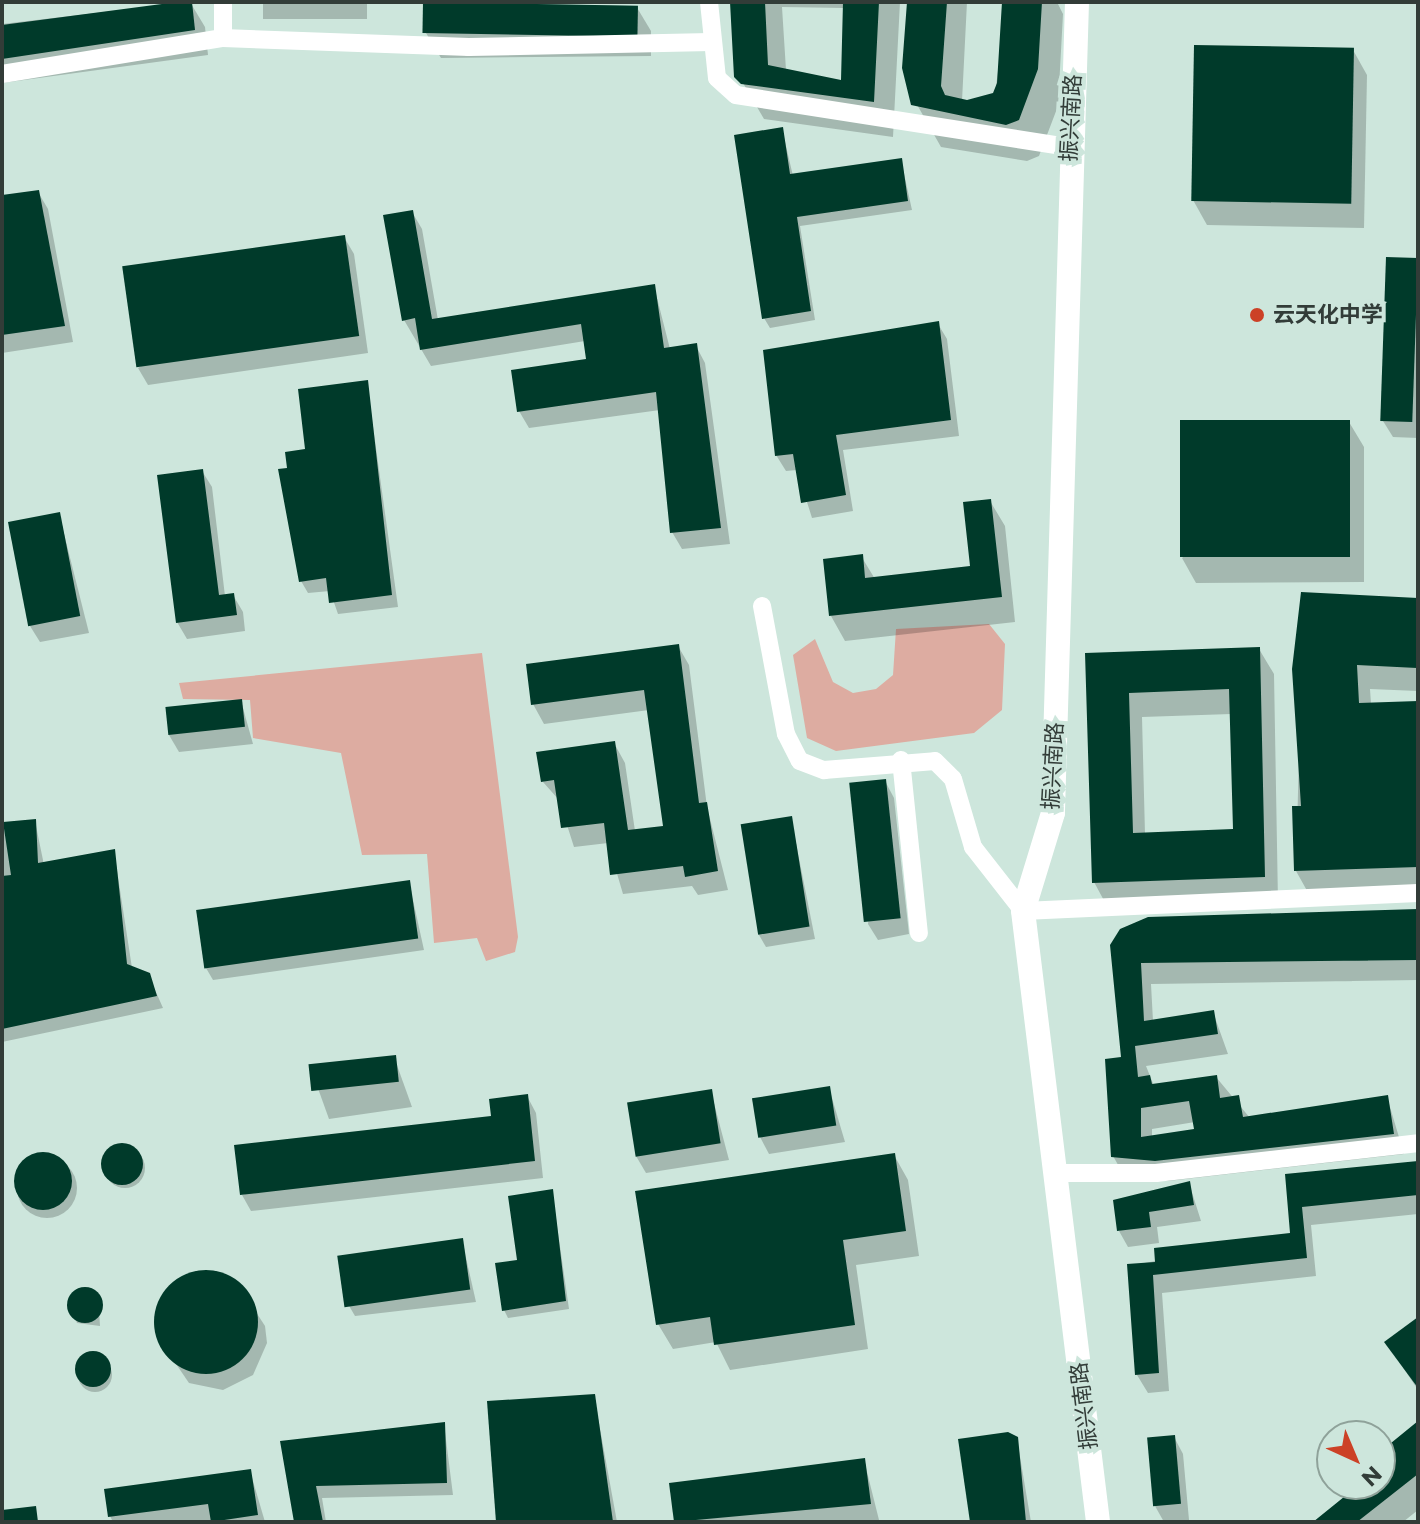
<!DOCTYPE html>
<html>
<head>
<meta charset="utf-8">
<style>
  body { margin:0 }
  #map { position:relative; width:1420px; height:1524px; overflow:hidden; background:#cde6dc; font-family:Montserrat,"Noto Sans SC",sans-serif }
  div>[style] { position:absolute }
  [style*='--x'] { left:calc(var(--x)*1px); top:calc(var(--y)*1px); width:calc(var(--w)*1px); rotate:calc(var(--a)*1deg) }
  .green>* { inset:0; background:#ddaca1 }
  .shadow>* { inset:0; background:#0003; transform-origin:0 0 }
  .round { border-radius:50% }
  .building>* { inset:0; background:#003a2a; transform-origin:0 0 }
  .minor>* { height:18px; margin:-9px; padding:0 9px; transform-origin:9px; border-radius:9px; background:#fff }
  .secondary>* { height:24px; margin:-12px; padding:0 12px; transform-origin:12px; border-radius:12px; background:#fff }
  .dots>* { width:22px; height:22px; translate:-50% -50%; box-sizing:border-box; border:4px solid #cde6dc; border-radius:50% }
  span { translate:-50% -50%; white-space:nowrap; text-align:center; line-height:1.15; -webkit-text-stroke:8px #cde6dc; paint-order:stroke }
  .street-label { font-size:22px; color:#323c38 }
  .poi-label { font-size:22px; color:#323c38; font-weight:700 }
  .left { translate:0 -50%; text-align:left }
  .frame { position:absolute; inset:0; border:4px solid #323c38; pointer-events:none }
  .north { position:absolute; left:1316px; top:1420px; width:80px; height:80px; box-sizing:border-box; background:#cde6dc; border:2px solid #8fa29a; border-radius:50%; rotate:136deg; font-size:22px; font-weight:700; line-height:32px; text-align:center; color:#323c38 }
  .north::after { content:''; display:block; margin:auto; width:28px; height:36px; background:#cc4126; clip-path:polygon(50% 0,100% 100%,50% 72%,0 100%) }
</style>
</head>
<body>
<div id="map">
  <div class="green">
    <i style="clip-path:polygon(989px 624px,1005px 644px,1002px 710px,974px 733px,836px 751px,807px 738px,793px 655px,815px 639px,833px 682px,853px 693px,876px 689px,893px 675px,896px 629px)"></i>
    <i style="clip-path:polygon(482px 653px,518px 937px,515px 952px,486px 961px,477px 938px,434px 943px,427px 854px,362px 855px,341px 753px,253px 738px,250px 700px,183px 699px,179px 683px)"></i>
  </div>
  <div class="shadow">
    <i style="clip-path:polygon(190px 2px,205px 27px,208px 55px,2px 83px,2px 24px)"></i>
    <i style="left:263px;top:2px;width:104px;height:17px"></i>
    <i style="clip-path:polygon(425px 2px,636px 6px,651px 31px,651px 56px,441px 58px,426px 33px)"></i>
    <i style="clip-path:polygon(evenodd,731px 2px,900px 2px,893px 137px,764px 119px,743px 83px,731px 2px,782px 7px,844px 8px,843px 83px,786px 70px,782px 7px)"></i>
    <i style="clip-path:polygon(910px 2px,967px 2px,962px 101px,967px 102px,995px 94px,1007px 2px,1057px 2px,1063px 14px,1058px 106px,1039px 156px,1027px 161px,941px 147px,907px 87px)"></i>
    <i style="clip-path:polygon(1353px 50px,1367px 75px,1364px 228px,1207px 225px,1193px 200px)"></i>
    <i style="clip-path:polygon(782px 129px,793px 176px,901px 160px,912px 210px,800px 226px,815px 320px,770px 328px,764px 318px)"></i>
    <i style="clip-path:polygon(38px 192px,48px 209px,73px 342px,2px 353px,2px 197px)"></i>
    <i style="clip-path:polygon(412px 212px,422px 229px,438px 320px,654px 286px,670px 349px,696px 346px,705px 363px,730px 544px,682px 549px,672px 532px,660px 410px,529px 428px,519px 411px,588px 361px,585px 341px,431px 366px,404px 320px)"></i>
    <i style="clip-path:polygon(344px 237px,354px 254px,368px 353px,148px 385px,138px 368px)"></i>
    <i style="clip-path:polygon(1418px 260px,1418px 438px,1393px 437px,1383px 421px)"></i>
    <i style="clip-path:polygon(938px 324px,947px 339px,959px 436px,843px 450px,853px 511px,812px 518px,797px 470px,786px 471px,776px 455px)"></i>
    <i style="clip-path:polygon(367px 383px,398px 607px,338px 614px,330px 591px,308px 593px,301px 581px,289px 470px)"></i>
    <i style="clip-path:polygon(1349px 422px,1364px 447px,1364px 582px,1196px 583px,1182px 558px)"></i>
    <i style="clip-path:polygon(202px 471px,212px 487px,225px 596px,233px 595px,243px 612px,245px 631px,187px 639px,177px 622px)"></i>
    <i style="clip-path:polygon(990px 501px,1005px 526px,1015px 622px,845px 641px,831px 616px,861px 556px,875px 579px,972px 568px)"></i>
    <i style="clip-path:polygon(59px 514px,89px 633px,40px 642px,30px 626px)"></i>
    <i style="clip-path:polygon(1303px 594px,1418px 600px,1418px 691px,1370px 689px,1371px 704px,1418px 703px,1418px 892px,1310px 896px,1296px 871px)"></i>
    <i style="clip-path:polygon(678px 646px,689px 665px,707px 807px,728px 890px,698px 895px,692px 886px,623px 894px,608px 843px,574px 847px,559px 800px,543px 782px,614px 743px,625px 763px,635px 831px,666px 827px,649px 710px,544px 724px,533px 704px)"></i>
    <i style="clip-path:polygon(evenodd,1259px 649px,1274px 674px,1278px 902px,1108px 908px,1094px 882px,1087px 654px,1259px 649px,1231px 714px,1235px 831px,1145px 834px,1142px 717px,1231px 714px)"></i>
    <i style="clip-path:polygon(241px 701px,253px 744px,179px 752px,169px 735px)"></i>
    <i style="clip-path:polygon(885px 781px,894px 798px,909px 934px,878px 940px,868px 924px)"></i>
    <i style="clip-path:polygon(791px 818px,815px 939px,766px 947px,759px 935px)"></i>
    <i style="clip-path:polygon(35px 821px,44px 865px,114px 851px,132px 968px,148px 974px,163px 1008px,2px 1042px,2px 829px)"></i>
    <i style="clip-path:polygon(409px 882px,424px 950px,213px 980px,206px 968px)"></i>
    <i style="clip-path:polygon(evenodd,1418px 912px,1418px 980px,1151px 984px,1153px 1021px,1213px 1012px,1228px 1054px,1146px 1066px,1154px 1086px,1216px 1077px,1250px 1118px,1387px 1097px,1404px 1154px,1168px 1181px,1125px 1177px,1113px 1156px,1123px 1059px,1115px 938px,1418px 912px,1195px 1122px,1196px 1131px,1152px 1138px,1152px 1129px,1195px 1122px)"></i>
    <i style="clip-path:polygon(394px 1057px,412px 1107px,329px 1119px,311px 1069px)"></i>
    <i style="clip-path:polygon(829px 1088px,845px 1142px,769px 1154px,760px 1137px)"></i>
    <i style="clip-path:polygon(711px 1092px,729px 1160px,646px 1173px,636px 1156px)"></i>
    <i style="clip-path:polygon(527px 1096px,536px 1113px,543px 1178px,251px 1211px,242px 1195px,493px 1118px)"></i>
    <i class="round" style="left:105px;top:1148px;width:40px;height:40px"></i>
    <i style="clip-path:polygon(894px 1155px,908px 1180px,919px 1256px,856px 1265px,868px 1349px,730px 1370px,716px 1342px,673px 1349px,658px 1324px)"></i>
    <i class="round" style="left:17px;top:1158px;width:60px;height:60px"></i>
    <i style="clip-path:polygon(1418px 1163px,1418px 1214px,1311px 1225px,1316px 1276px,1162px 1293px,1169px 1391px,1148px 1393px,1137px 1375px,1129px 1266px,1292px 1235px,1287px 1176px)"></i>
    <i style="clip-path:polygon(1189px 1183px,1201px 1221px,1157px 1227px,1159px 1243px,1128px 1247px,1119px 1231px)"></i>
    <i style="clip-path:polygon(552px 1191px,569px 1309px,508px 1318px,504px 1310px,519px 1261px)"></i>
    <i style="clip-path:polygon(462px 1240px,476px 1302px,355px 1316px,348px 1304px)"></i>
    <i style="clip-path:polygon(190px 1274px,236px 1281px,265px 1326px,267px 1343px,253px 1375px,223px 1390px,189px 1383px,159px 1339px,166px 1293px)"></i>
    <i style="clip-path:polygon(78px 1291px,98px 1295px,100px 1326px,77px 1323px,69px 1304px)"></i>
    <i style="clip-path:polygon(1418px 1320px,1418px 1390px,1387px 1343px)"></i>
    <i class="round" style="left:78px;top:1358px;width:34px;height:34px"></i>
    <i style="clip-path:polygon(594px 1396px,617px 1522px,498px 1522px)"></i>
    <i style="clip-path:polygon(444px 1424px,453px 1495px,322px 1498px,326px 1522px,296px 1522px,282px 1442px)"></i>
    <i style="clip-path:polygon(1418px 1424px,1418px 1510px,1403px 1522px,1316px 1522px,1364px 1484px,1380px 1484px,1380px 1454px)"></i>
    <i style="clip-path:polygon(1174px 1437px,1183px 1454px,1189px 1520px,1164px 1522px,1155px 1506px)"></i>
    <i style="clip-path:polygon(1017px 1439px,1031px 1522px,972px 1522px)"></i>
    <i style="clip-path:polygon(864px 1460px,879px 1520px,676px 1522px,671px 1485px)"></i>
    <i style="clip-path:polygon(250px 1471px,265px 1522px,113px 1522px,110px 1516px)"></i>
  </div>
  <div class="building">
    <i style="clip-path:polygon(177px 2px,192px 2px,195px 30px,2px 59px,2px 25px)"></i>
    <i style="left:423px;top:2px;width:215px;height:31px;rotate:1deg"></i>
    <i style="clip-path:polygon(730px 2px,765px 2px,768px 65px,841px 80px,843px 2px,879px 2px,874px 102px,741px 84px,734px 77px)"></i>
    <i style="clip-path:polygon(907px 2px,947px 2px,941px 86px,945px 95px,967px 100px,993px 93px,997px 83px,1002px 2px,1042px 2px,1038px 69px,1019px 120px,1006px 125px,911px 105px,902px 68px)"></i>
    <i style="left:1194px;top:45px;width:160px;height:156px;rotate:1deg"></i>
    <i style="clip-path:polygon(783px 127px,790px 174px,902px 158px,908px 201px,797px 217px,811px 311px,762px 319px,734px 135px)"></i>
    <i style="clip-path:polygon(39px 190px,65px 326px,2px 335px,2px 195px)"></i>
    <i style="clip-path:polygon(413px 210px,432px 319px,655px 284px,664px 348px,697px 343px,721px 528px,670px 533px,656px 392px,517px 412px,511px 370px,586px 359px,581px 324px,420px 350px,415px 318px,402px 321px,383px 215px)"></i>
    <i style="left:345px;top:235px;width:102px;height:225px;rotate:82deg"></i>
    <i style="left:1386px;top:257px;width:32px;height:164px;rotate:2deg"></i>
    <i style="clip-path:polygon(939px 321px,951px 420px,836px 435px,846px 495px,801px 503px,793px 454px,775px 456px,763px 350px)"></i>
    <i style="clip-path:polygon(368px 380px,392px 595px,329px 603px,326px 578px,299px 582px,278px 469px,287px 468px,285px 452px,305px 449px,298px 389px)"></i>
    <i style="left:1350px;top:420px;width:137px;height:170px;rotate:90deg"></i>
    <i style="clip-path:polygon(203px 469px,219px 595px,234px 593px,237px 615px,176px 623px,157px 475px)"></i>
    <i style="clip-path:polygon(991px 499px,1002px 597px,829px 616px,823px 559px,863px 554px,865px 578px,970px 566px,963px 502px)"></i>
    <i style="left:60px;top:512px;width:106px;height:53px;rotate:79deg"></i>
    <i style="clip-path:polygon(1301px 592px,1418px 598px,1417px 668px,1357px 665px,1359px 703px,1418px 701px,1418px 867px,1294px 871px,1292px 806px,1301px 806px,1292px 669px)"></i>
    <i style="clip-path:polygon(679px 644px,699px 803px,707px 802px,718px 871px,685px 877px,683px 866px,610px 875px,604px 823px,561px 828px,554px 780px,541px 782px,536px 752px,615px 741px,628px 830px,663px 826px,644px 690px,531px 705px,526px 664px)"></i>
    <i style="clip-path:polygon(evenodd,1260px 647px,1265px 877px,1092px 883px,1085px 653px,1260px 647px,1229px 689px,1233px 829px,1133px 833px,1129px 693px,1229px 689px)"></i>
    <i style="left:242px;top:699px;width:28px;height:77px;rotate:84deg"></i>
    <i style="left:886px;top:779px;width:140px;height:37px;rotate:84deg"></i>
    <i style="left:792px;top:816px;width:112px;height:52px;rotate:81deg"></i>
    <i style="clip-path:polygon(36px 819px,38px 863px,115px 849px,127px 964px,150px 973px,157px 996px,2px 1029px,2px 876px,11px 875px,3px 822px)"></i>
    <i style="left:410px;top:880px;width:59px;height:216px;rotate:82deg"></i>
    <i style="clip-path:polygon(evenodd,1418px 909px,1418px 960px,1141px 963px,1144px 1021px,1214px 1010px,1218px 1034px,1135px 1046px,1138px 1077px,1150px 1075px,1152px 1084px,1217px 1075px,1220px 1098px,1239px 1095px,1243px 1117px,1388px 1095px,1394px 1134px,1155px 1161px,1111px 1157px,1105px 1059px,1121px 1057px,1110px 945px,1120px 929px,1148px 917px,1418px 909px,1189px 1101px,1194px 1129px,1141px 1137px,1141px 1108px,1189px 1101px)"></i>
    <i style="left:396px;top:1055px;width:27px;height:88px;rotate:84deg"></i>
    <i style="left:830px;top:1086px;width:40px;height:79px;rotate:81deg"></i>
    <i style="left:712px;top:1089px;width:55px;height:86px;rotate:81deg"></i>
    <i style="clip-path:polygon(528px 1094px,535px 1161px,240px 1195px,234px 1145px,491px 1116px,489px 1099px)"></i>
    <i class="round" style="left:101px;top:1143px;width:42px;height:42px"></i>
    <i class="round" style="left:14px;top:1152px;width:58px;height:58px"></i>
    <i style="clip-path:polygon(895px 1153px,906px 1231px,843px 1240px,855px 1325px,714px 1345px,710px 1317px,656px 1325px,635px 1191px)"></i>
    <i style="clip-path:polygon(1418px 1161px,1418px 1195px,1302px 1207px,1307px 1258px,1153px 1275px,1159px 1373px,1135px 1375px,1127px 1264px,1155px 1262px,1154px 1248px,1290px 1233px,1285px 1174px)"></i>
    <i style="clip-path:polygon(1190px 1181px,1194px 1205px,1149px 1212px,1151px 1227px,1117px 1231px,1113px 1200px)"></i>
    <i style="clip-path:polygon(553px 1189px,566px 1301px,502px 1311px,495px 1263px,517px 1260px,508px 1196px)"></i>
    <i style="left:463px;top:1238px;width:52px;height:127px;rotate:82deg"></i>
    <i class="round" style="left:154px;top:1270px;width:104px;height:104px"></i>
    <i class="round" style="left:67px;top:1287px;width:36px;height:36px"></i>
    <i style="clip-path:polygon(1418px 1317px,1418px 1388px,1384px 1342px)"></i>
    <i class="round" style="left:75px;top:1351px;width:36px;height:36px"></i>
    <i style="clip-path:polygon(595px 1394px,613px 1522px,496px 1522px,487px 1401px)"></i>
    <i style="clip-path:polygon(1418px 1421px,1418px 1474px,1357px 1522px,1313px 1522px,1360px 1484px,1380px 1484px,1380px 1452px)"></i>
    <i style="clip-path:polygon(445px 1422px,447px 1483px,316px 1486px,323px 1522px,294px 1522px,280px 1441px)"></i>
    <i style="clip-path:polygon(1008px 1432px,1018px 1437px,1026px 1522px,970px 1522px,958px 1439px)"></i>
    <i style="left:1175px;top:1435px;width:69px;height:28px;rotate:85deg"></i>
    <i style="clip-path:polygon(865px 1458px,871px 1504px,674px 1522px,669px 1483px)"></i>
    <i style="clip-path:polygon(251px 1469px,258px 1515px,211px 1522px,208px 1504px,108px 1517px,104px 1489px)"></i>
    <i style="clip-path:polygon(36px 1506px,38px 1522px,2px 1522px,2px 1510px)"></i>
  </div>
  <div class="minor">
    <i style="--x:223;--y:2;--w:36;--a:90"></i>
    <i style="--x:709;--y:2;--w:76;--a:84"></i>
    <i style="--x:717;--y:78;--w:25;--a:42"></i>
    <i style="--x:736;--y:95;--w:337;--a:8.9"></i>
    <i style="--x:2;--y:74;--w:224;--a:-9.3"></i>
    <i style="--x:223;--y:38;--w:246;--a:2.1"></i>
    <i style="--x:469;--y:47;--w:242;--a:-1.2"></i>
    <i style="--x:762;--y:606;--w:130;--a:79.4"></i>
    <i style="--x:786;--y:734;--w:30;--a:63"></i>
    <i style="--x:800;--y:761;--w:26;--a:21"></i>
    <i style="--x:824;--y:770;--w:111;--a:-4.6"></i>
    <i style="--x:935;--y:761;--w:25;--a:45"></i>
    <i style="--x:953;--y:779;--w:71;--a:73.6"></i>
    <i style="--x:973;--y:847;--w:81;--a:52"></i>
    <i style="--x:1023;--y:911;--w:395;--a:-2.6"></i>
    <i style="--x:901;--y:760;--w:174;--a:84.1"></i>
    <i style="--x:1056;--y:1173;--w:100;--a:0"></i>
    <i style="--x:1156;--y:1173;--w:264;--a:-6.5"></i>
  </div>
  <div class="secondary">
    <i style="--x:1077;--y:2;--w:811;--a:91.7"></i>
    <i style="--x:1053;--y:813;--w:102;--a:107"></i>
    <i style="--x:1023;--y:911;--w:616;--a:83"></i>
  </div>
  <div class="dots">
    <i style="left:1257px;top:315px;background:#cc4126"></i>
  </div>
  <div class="street-label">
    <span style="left:1071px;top:118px;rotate:-87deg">振兴南路</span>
    <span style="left:1053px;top:766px;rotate:-87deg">振兴南路</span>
    <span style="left:1084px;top:1406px;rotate:-97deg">振兴南路</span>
  </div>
  <div class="poi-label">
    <span class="left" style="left:1273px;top:315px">云天化中学</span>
  </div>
  <div class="frame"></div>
  <div class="north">N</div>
</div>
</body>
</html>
